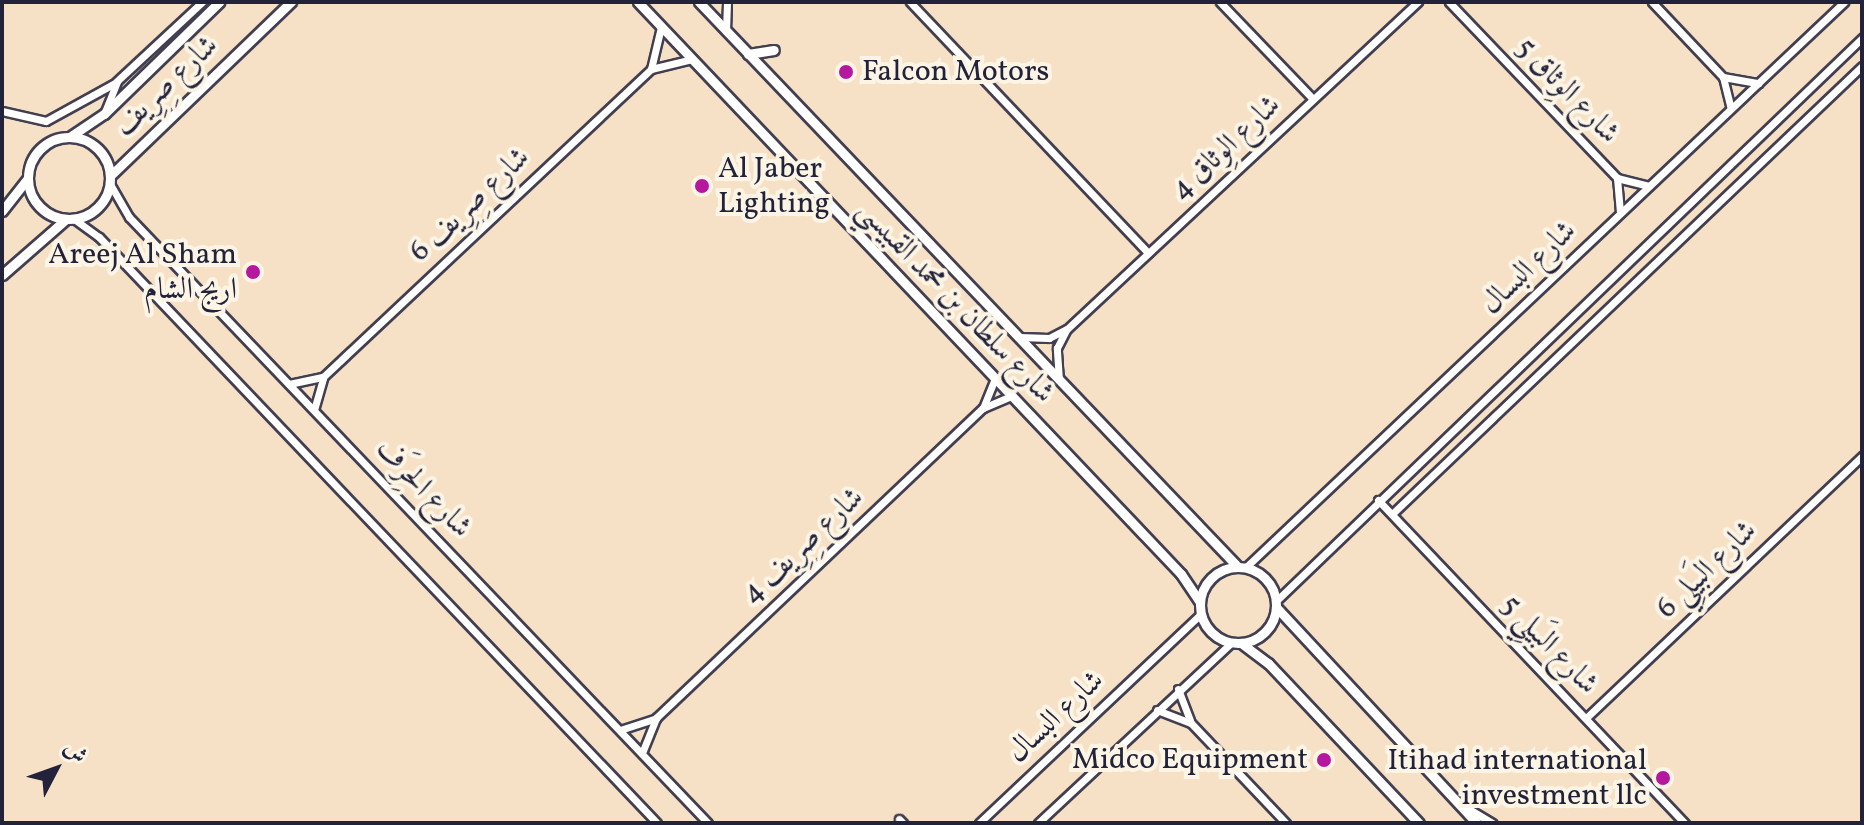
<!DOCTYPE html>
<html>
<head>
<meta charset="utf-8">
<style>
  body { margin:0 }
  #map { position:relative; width:1864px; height:825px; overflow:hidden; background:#f6e1c7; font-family:Vollkorn,Amiri,serif }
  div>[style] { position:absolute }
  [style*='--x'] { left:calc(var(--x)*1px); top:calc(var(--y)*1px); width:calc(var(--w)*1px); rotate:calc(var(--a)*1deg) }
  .roads { filter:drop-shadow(2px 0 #423f50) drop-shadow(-2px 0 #423f50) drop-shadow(0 2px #423f50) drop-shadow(0 -2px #423f50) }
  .minor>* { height:7px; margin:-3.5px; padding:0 3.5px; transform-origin:3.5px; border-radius:3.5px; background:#fff }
  .major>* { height:9px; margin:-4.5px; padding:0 4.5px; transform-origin:4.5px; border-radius:4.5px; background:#fff }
  .major>.ring { margin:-4.5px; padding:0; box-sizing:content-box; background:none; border:9px solid #fff; border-radius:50% }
  .dots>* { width:22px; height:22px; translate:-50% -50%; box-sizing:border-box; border:4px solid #fcf5e5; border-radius:50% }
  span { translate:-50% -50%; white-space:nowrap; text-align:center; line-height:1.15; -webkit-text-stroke:8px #fcf5e5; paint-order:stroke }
  .poi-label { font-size:30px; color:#22223b }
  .left { translate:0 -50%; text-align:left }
  .right { translate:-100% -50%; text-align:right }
  .street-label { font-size:30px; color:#22223b }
  .frame { position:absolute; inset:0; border:4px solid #22223b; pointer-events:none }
  .north { position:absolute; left:16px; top:729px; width:80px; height:80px; -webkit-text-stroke:6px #fcf5e5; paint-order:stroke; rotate:49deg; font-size:22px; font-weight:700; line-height:32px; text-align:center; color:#22223b }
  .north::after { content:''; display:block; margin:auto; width:28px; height:36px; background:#22223b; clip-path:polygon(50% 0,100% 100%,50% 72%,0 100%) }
</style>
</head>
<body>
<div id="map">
  <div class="roads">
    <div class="minor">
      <i style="--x:910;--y:2;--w:346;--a:46.5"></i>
      <i style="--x:1220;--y:2;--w:134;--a:46.2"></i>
      <i style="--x:1449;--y:2;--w:243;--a:46.3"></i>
      <i style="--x:1617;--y:178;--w:33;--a:14"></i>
      <i style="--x:1652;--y:2;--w:103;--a:46.6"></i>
      <i style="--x:1723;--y:77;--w:32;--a:76"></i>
      <i style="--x:726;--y:31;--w:29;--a:-88"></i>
      <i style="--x:651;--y:69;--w:43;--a:-76.6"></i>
      <i style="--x:1723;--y:77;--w:36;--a:10"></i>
      <i style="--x:2;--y:111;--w:45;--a:12.8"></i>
      <i style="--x:46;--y:121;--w:79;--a:-28.8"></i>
      <i style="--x:104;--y:114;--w:35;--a:-68"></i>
      <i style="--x:117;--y:81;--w:116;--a:-42.9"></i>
      <i style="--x:1617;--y:178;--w:35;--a:85"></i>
      <i style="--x:110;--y:184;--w:38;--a:60"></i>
      <i style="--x:129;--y:217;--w:838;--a:46.31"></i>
      <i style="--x:74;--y:219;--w:31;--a:36"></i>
      <i style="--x:99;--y:237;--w:809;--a:46.4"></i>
      <i style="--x:1019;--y:337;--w:30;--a:2"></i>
      <i style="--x:1049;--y:338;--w:20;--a:-27"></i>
      <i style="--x:1067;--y:329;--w:480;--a:-43"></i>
      <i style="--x:1059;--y:380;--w:32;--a:-94"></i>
      <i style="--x:1057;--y:348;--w:20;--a:-63"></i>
      <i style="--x:289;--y:384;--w:35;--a:-12"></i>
      <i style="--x:323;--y:377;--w:450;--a:-43.2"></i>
      <i style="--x:651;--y:69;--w:42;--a:-13.7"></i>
      <i style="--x:983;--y:408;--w:31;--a:-68"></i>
      <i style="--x:314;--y:410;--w:33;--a:-74"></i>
      <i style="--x:1378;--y:500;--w:446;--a:46.5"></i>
      <i style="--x:1392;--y:514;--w:649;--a:-43.63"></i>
      <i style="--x:1246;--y:567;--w:823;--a:-43.37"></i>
      <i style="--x:1276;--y:601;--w:813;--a:-43.85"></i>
      <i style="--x:1178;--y:689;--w:34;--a:69"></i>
      <i style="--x:1157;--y:710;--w:36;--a:21"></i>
      <i style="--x:1191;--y:723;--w:138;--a:46.5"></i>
      <i style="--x:1586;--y:718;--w:381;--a:-43.5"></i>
      <i style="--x:620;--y:730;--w:38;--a:-18"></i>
      <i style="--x:656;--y:718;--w:451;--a:-43.5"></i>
      <i style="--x:983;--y:408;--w:30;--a:-23"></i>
      <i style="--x:642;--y:753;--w:38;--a:-68"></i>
      <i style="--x:1464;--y:806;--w:33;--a:31"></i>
      <i style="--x:899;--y:819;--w:6;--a:45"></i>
      <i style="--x:979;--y:823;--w:305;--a:-43.3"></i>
      <i style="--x:1038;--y:823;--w:265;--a:-43"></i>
    </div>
    <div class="major">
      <i style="--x:638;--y:2;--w:789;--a:46.49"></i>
      <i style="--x:1181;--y:574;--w:34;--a:56"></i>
      <i style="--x:699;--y:2;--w:779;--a:46.35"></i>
      <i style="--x:748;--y:54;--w:26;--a:-9"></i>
      <i style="--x:71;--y:136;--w:40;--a:-34"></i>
      <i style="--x:104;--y:114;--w:161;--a:-44.2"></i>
      <i class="ring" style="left:28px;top:137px;width:73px;height:73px"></i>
      <i style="--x:111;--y:175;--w:250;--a:-43.9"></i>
      <i style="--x:2;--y:211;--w:42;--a:-51.8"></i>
      <i style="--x:2;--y:275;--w:85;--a:-41.2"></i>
      <i class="ring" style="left:1200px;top:567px;width:67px;height:67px"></i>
      <i style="--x:1276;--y:607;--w:295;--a:47.1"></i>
      <i style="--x:1241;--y:643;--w:34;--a:37"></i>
      <i style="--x:1268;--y:663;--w:220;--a:46.7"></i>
    </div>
  </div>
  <div class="dots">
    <i style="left:846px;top:72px;background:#b5179e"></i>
    <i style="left:702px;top:186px;background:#b5179e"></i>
    <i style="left:253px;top:272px;background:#b5179e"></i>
    <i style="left:1324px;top:760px;background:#b5179e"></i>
    <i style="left:1663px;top:778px;background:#b5179e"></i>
  </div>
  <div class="poi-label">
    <span class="left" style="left:862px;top:72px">Falcon Motors</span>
    <span class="left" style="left:718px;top:186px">Al Jaber<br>Lighting</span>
    <span class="right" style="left:237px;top:272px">Areej Al Sham<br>اريج الشام</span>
    <span class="right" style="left:1308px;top:760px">Midco Equipment</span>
    <span class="right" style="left:1647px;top:778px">Itihad international<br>investment llc</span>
  </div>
  <div class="street-label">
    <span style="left:166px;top:86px;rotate:-43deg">شارع صِرِيف</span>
    <span style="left:1567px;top:91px;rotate:46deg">شارع الوِثاق 5</span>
    <span style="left:1226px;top:148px;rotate:-43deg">شارع الوِثاق 4</span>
    <span style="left:470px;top:205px;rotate:-43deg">شارع صِرِيف 6</span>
    <span style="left:1529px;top:268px;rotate:-44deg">شارع البسال</span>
    <span style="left:955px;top:302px;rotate:46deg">شارع سلطان بن محمد القبيسي</span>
    <span style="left:423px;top:489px;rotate:46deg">شارع الحِرَف</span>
    <span style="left:803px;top:546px;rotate:-43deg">شارع صِرِيف 4</span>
    <span style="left:1707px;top:570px;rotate:-44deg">شارع البَيلِي 6</span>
    <span style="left:1549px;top:645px;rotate:46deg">شارع البَيلِي 5</span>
    <span style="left:1056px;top:717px;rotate:-43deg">شارع البسال</span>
  </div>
  <div class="frame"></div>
  <div class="north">ش</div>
</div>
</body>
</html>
